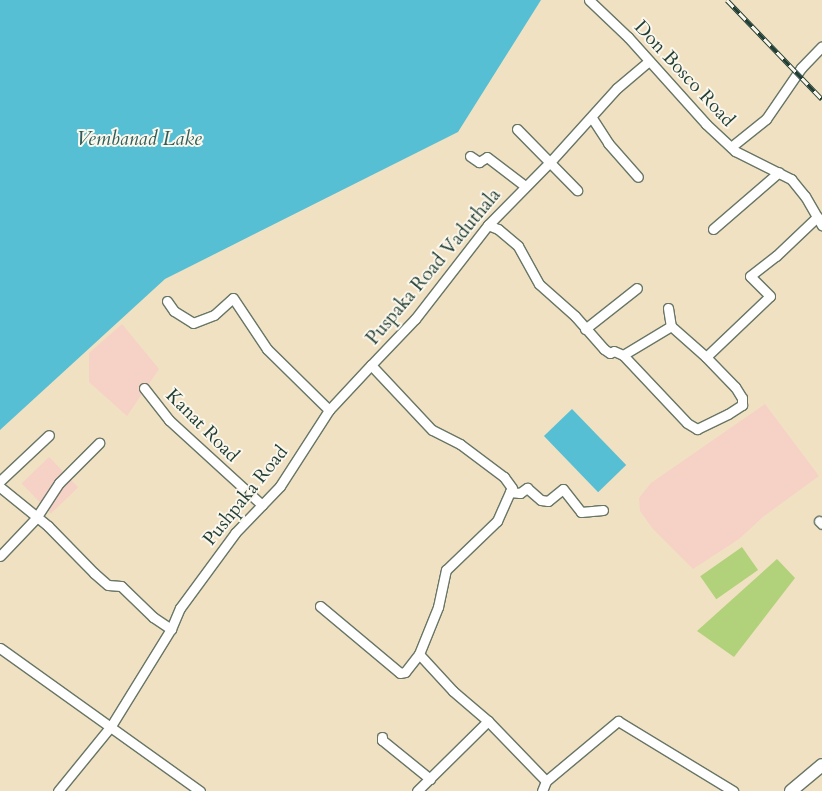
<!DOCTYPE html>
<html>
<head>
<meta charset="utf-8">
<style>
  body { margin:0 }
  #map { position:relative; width:822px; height:791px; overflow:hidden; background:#f1e1c3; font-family:Cardo,serif }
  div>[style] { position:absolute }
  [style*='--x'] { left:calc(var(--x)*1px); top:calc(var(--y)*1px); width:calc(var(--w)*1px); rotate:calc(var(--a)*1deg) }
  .built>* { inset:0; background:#f6d1c5; transform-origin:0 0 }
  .green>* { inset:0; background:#b1d27a; transform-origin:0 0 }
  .water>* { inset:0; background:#57bfd4; transform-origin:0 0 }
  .roads { filter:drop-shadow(1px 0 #687666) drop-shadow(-1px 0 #687666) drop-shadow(0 1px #687666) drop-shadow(0 -1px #687666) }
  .street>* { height:9px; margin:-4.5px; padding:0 4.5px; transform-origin:4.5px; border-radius:4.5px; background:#fff }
  .secondary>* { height:12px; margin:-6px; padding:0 6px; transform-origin:6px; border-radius:6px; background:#fff }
  .rail>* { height:5px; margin-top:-2.5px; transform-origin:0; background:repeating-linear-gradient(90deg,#fbf7ec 0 9px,#1f3d34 0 18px); box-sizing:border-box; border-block:1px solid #1f3d34 }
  span { translate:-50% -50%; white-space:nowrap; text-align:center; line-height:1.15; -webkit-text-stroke:4px #fbf7ec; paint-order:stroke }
  .street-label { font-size:19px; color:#1f3d34 }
  .water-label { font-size:20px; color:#2d5e5c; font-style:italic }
</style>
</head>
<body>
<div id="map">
  <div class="built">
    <i style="clip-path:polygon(122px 324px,159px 369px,127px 416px,89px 382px,89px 353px)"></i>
    <i style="clip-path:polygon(765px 404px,819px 476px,764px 516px,739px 539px,693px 569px,653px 529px,640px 511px,639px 498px,651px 483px)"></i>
    <i style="left:49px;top:457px;width:42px;height:38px;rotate:46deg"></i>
  </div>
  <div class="green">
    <i style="left:742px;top:547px;width:28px;height:51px;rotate:55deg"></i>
    <i style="clip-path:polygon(777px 559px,795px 578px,734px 657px,697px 631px)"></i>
  </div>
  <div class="water">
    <i style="clip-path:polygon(0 0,541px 0,458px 132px,165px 279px,0 430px)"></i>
    <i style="left:572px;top:409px;width:78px;height:39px;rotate:46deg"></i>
  </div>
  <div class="roads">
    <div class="street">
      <i style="--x:589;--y:0;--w:54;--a:43.5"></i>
      <i style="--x:628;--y:37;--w:117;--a:48.1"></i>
      <i style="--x:706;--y:124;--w:40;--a:43"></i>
      <i style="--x:735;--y:151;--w:63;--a:26.6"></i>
      <i style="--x:791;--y:179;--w:22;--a:51"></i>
      <i style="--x:805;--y:196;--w:34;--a:60"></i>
      <i style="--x:592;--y:118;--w:30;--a:57"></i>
      <i style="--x:608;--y:143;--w:45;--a:48.6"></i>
      <i style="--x:517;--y:129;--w:86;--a:45.5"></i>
      <i style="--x:731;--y:147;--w:45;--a:-38.7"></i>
      <i style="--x:766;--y:119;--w:62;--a:-55.5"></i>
      <i style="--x:801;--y:68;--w:30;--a:-46"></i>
      <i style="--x:470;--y:156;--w:11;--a:34"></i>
      <i style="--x:479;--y:162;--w:9;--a:-32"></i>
      <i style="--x:487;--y:157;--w:48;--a:37.3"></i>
      <i style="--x:488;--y:225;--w:11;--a:22"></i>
      <i style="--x:498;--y:229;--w:26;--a:40"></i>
      <i style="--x:518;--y:246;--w:43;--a:61.1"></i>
      <i style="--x:539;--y:284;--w:48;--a:41.6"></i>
      <i style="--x:575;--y:316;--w:44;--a:48.7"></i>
      <i style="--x:604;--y:349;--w:7;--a:34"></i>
      <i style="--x:610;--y:353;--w:4;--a:-27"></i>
      <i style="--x:614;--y:351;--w:10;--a:24"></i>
      <i style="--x:623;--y:355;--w:93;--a:46.7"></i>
      <i style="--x:687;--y:423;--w:12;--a:31"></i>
      <i style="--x:697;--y:429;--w:34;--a:-26"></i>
      <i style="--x:728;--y:414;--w:17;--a:-33"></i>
      <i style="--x:742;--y:405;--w:7;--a:-90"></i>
      <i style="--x:742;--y:398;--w:13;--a:-122"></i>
      <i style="--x:735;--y:387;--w:42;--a:-134"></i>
      <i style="--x:706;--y:357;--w:88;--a:-43.6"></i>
      <i style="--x:770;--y:296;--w:28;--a:-135"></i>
      <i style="--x:750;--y:276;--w:33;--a:-38"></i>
      <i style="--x:776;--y:256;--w:57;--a:-43.6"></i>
      <i style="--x:713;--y:229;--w:87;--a:-40.8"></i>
      <i style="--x:167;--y:301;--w:12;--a:55"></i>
      <i style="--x:174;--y:311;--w:22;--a:32"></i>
      <i style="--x:193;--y:323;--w:22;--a:-21"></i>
      <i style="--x:214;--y:315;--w:25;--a:-42"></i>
      <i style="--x:233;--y:298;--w:61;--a:56.3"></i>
      <i style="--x:267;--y:349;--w:87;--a:44.5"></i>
      <i style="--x:668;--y:308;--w:18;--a:81"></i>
      <i style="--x:585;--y:329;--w:66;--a:-38.3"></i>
      <i style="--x:623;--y:355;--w:56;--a:-31.1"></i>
      <i style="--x:671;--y:326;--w:47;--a:41.5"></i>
      <i style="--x:144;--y:388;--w:41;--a:52"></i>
      <i style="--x:169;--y:420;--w:126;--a:42.4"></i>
      <i style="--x:0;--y:481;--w:67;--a:-43.2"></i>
      <i style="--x:0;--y:487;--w:62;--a:39.1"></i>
      <i style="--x:48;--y:526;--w:66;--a:45.6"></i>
      <i style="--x:94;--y:573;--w:18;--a:41"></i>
      <i style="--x:108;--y:585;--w:13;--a:4"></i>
      <i style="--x:121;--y:586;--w:45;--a:44.1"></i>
      <i style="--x:153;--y:617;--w:22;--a:34"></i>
      <i style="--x:510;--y:492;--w:10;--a:6"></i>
      <i style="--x:520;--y:493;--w:9;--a:-36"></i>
      <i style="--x:527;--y:488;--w:18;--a:41"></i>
      <i style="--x:541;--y:500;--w:7;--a:8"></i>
      <i style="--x:548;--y:501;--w:19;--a:-39"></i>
      <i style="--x:563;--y:489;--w:29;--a:52"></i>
      <i style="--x:581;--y:512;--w:22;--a:-5"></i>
      <i style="--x:819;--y:521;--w:4;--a:45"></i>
      <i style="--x:0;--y:556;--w:52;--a:-46.5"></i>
      <i style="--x:36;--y:518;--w:42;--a:-56.7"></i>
      <i style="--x:59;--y:483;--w:57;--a:-45"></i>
      <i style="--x:320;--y:606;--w:104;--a:39.9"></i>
      <i style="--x:400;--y:673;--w:5;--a:-11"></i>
      <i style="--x:405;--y:672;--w:23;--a:-52"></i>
      <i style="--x:0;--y:648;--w:246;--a:35.6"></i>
      <i style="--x:488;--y:721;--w:46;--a:-139.4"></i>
      <i style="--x:453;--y:691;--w:50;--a:-132.6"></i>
      <i style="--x:419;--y:654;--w:51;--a:-68"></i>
      <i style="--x:438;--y:607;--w:38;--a:-78"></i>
      <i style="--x:446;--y:570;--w:71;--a:-43.9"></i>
      <i style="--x:497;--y:521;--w:36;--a:-66"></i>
      <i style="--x:512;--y:488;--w:14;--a:-126"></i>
      <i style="--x:504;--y:477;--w:55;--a:-143.1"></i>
      <i style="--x:460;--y:444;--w:31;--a:-153"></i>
      <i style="--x:432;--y:430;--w:89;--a:-133.2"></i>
      <i style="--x:371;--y:365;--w:64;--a:-46.3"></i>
      <i style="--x:415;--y:319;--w:119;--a:-52.2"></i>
      <i style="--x:488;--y:225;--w:90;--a:-45.5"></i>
      <i style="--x:551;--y:161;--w:98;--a:-47.9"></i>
      <i style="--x:617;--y:88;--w:42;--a:-40.2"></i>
      <i style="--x:382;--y:737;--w:3;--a:90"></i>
      <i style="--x:382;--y:740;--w:62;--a:39.1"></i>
      <i style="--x:58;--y:791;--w:84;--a:-50.8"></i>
      <i style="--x:111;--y:726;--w:114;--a:-58.3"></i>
      <i style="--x:171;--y:629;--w:23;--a:-67"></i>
      <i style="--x:180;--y:608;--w:93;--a:-53.7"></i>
      <i style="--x:235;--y:533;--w:65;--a:-46.2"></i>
      <i style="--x:280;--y:486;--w:90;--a:-57.2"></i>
      <i style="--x:329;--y:410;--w:62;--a:-47"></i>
      <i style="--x:417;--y:791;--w:100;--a:-44.6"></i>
      <i style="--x:488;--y:721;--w:83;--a:46"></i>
      <i style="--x:546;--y:781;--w:94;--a:-39.8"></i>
      <i style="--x:618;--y:721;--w:135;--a:31.3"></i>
      <i style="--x:542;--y:791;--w:11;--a:-68"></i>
    </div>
    <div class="secondary">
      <i style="--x:791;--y:791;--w:40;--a:-40"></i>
    </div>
  </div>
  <div class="rail">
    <i style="--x:727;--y:0;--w:137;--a:46.2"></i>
  </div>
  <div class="street-label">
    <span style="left:684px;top:74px;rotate:47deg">Don Bosco Road</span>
    <span style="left:434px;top:267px;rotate:-50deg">Puspaka Road Vaduthala</span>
    <span style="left:202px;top:426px;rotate:45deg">Kanat Road</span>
    <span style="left:246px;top:496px;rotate:-51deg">Pushpaka Road</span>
  </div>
  <div class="water-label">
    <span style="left:139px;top:138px">Vembanad Lake</span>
  </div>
</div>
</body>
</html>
